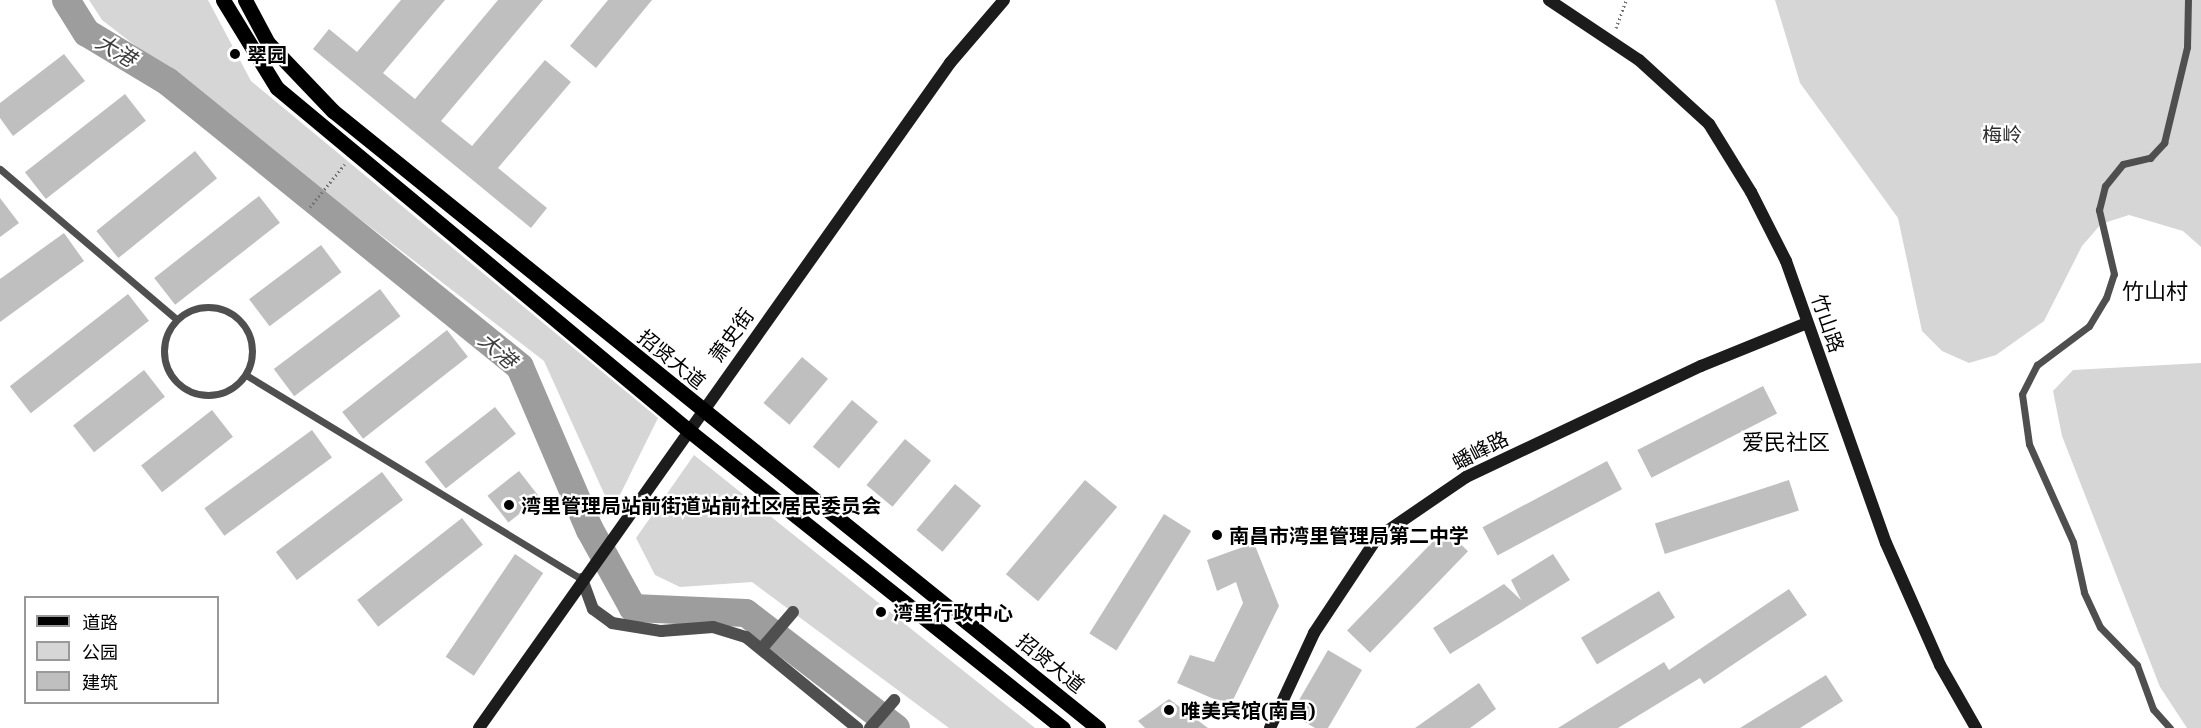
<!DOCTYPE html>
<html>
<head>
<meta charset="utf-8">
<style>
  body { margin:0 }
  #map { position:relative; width:2201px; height:728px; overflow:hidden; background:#fff; font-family:"Exo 2","Noto Sans SC",sans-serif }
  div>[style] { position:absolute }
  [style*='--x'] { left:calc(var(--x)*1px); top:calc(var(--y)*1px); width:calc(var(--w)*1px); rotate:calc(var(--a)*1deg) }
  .green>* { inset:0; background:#d6d6d6 }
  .river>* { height:28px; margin:-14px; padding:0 14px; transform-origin:14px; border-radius:14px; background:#9d9d9d }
  .building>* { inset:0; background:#bfbfbf; transform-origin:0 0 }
  .path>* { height:3px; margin-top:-1.5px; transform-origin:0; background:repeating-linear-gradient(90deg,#717171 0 1.5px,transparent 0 4.5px) }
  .lane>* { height:7px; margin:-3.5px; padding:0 3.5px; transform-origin:3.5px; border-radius:3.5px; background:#4f4f4f }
  .lane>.ring { margin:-3.5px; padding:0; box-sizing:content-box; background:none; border:7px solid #4f4f4f; border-radius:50% }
  .street>* { height:12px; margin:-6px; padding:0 6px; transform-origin:6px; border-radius:6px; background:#4f4f4f }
  .secondary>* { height:12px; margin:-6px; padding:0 6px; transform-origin:6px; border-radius:6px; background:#1c1c1c }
  .primary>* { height:15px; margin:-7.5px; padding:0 7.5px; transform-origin:7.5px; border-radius:7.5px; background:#000 }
  .dots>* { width:16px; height:16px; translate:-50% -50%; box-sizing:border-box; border:3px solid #fff; border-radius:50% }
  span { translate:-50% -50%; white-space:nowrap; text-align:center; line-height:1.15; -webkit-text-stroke:4.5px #fff; paint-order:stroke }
  .poi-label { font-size:20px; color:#000; font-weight:700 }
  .left { translate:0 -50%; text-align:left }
  .park-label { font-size:20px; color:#2d2d2d }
  .street-label { font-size:20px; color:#000 }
  .water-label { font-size:21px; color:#3e3e3e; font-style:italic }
  .quarter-label { font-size:22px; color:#000 }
  .legend { position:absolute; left:24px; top:596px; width:195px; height:108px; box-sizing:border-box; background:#fff; border:2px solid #999; margin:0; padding:8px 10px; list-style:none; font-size:18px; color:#000 }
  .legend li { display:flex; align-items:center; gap:12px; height:30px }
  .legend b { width:30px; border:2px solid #999 }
</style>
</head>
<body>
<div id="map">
  <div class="green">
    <i style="clip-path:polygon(89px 0,208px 0,251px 81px,658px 418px,612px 511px,544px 361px,102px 20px)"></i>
    <i style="clip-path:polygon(1775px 0,2201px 0,2201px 247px,2183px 231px,2129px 215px,2101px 224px,2082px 246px,2044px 321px,1996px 355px,1969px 363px,1942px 351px,1922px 331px,1898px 218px,1800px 83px)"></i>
    <i style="clip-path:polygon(2201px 363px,2201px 728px,2187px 728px,2160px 687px,2062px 436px,2053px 391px,2073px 370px)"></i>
    <i style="clip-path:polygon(694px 455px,1035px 728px,949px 728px,752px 582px,680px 587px,655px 575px,636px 538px)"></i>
  </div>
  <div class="river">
    <i style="--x:66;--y:0;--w:39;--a:58"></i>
    <i style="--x:87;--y:33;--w:93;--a:31"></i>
    <i style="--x:167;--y:81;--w:454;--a:39"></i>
    <i style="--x:520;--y:367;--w:177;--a:66.8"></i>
    <i style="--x:590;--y:530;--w:89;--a:61.1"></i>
    <i style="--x:633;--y:608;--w:113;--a:2.5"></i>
    <i style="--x:746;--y:613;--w:189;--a:37.5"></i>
  </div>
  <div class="building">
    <i style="clip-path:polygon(401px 0,445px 0,383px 73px,415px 99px,498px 0,543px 0,441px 121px,472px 146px,545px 60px,571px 82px,498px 168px,547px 208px,531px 228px,313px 49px,329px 29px,357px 52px)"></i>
    <i style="clip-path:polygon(608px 0,652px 0,596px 68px,570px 46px)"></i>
    <i style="clip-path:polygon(64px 54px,85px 81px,13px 136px,0 118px,0 103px)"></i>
    <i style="left:125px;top:94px;width:34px;height:127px;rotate:52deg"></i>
    <i style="left:195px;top:151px;width:35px;height:127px;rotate:51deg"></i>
    <i style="left:259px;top:196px;width:34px;height:133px;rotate:52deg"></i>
    <i style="clip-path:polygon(0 198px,19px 223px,0 237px)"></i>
    <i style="clip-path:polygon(64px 233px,84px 261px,0 322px,0 279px)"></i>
    <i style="left:321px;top:245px;width:34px;height:90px;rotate:53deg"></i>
    <i style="left:380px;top:289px;width:34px;height:133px;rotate:53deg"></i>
    <i style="left:128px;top:294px;width:34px;height:150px;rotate:52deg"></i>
    <i style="left:447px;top:330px;width:34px;height:133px;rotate:52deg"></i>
    <i style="left:802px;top:357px;width:34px;height:60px;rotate:40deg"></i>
    <i style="left:144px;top:370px;width:34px;height:90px;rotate:52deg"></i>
    <i style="left:1763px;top:386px;width:31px;height:141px;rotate:63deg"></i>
    <i style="left:852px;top:400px;width:34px;height:61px;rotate:40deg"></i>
    <i style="left:495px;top:407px;width:34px;height:89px;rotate:52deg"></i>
    <i style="left:212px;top:410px;width:34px;height:90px;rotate:52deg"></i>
    <i style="left:312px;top:430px;width:34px;height:133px;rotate:54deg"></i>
    <i style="left:905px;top:439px;width:34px;height:60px;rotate:40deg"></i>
    <i style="left:1607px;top:461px;width:32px;height:141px;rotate:62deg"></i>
    <i style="left:519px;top:471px;width:34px;height:40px;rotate:52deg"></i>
    <i style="left:382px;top:472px;width:35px;height:133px;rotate:53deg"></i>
    <i style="left:1085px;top:480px;width:42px;height:123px;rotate:40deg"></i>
    <i style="left:1789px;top:480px;width:32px;height:141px;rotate:72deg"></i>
    <i style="left:955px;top:484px;width:34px;height:60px;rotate:40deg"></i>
    <i style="left:1164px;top:514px;width:32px;height:141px;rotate:32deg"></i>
    <i style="left:462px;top:518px;width:34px;height:133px;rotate:52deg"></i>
    <i style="left:1445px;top:529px;width:32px;height:141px;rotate:44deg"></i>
    <i style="clip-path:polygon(1254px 543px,1279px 606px,1230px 706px,1177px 683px,1190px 655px,1214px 662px,1243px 603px,1236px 582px,1217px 591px,1207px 560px)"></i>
    <i style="left:515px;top:554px;width:34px;height:124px;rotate:34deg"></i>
    <i style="clip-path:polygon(1553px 554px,1570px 580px,1450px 654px,1433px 628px,1504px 584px,1521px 600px,1511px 580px)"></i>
    <i style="clip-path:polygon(1789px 589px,1807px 615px,1704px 684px,1700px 678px,1618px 728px,1558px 728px,1664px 662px,1669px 670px)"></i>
    <i style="left:1659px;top:591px;width:31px;height:91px;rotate:59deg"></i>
    <i style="clip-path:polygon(1328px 650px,1362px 670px,1328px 728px,1315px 728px,1291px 714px)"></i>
    <i style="clip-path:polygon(1826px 675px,1843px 701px,1800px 728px,1740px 728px)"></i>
    <i style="clip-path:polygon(1479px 683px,1496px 709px,1470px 728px,1415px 728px)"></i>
    <i style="clip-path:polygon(1169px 699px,1208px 728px,1145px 728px,1138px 721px)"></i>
  </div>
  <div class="path">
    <i style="--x:1616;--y:28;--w:30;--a:-70"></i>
    <i style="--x:310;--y:207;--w:55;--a:-50.9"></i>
  </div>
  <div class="lane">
    <i style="--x:0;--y:169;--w:231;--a:40.4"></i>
    <i class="ring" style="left:164px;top:307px;width:81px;height:81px"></i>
    <i style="--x:246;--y:375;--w:393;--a:31.3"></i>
    <i style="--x:2170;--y:728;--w:25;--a:-132"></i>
    <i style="--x:2153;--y:709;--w:47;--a:-110"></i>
    <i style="--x:2137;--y:665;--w:53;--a:-134.2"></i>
    <i style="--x:2100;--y:627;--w:38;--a:-115"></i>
    <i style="--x:2084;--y:592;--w:51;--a:-102.4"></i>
    <i style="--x:2073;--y:542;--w:107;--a:-114.2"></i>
    <i style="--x:2029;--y:444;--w:50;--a:-98"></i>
    <i style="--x:2022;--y:394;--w:33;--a:-63"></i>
    <i style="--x:2037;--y:365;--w:65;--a:-36.9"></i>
    <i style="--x:2089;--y:326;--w:33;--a:-59"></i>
    <i style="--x:2106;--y:298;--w:25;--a:-72"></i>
    <i style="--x:2114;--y:274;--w:66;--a:-103.2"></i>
    <i style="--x:2099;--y:210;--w:25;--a:-76"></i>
    <i style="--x:2105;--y:186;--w:28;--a:-51"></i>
    <i style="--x:2123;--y:164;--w:28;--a:-13"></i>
    <i style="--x:2150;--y:158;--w:21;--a:-47"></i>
    <i style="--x:2164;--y:143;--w:99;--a:-76.5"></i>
    <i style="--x:2187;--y:47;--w:47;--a:-88.8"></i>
  </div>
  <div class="street">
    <i style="--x:582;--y:579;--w:32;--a:70"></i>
    <i style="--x:593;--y:609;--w:24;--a:36"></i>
    <i style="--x:612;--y:623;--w:50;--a:9.3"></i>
    <i style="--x:661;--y:631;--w:52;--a:-4.4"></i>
    <i style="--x:713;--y:627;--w:34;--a:17"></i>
    <i style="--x:746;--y:637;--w:144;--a:39.3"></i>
    <i style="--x:763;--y:647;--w:46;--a:-49.4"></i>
    <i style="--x:870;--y:728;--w:37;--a:-49"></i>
  </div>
  <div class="secondary">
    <i style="--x:1549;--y:0;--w:108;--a:33.7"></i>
    <i style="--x:1639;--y:60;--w:95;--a:42.4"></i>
    <i style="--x:1709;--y:124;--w:80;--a:58.3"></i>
    <i style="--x:1751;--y:192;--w:77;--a:63.1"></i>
    <i style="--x:1786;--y:261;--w:299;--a:70.5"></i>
    <i style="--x:1886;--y:543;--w:133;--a:66.1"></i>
    <i style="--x:1940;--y:665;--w:73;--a:60.3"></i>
    <i style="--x:479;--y:728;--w:815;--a:-54.69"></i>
    <i style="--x:950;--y:63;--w:83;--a:-49.4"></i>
    <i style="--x:1270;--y:728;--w:105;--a:-65.1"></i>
    <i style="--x:1314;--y:633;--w:114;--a:-56.4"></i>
    <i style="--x:1377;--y:538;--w:108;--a:-34.4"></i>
    <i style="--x:1466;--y:477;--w:260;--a:-25.3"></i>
    <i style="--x:1701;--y:366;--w:114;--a:-22.1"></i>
  </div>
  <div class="primary">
    <i style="--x:223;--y:0;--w:103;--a:58.5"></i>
    <i style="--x:277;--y:88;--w:535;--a:39.76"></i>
    <i style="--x:688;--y:430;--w:479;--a:38.5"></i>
    <i style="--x:245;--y:0;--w:49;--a:61.9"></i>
    <i style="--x:268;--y:43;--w:94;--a:46.3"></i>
    <i style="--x:333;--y:111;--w:983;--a:38.89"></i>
  </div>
  <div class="dots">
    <i style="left:235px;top:54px;background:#000"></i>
    <i style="left:509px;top:505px;background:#000"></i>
    <i style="left:1217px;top:535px;background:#000"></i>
    <i style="left:881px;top:612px;background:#000"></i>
    <i style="left:1169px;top:710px;background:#000"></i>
  </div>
  <div class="poi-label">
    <span class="left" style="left:247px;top:54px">翠园</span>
    <span class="left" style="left:521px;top:505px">湾里管理局站前街道站前社区居民委员会</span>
    <span class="left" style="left:1229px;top:535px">南昌市湾里管理局第二中学</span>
    <span class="left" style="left:893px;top:612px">湾里行政中心</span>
    <span class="left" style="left:1181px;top:710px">唯美宾馆(南昌)</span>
  </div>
  <div class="park-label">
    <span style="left:2002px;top:134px">梅岭</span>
  </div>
  <div class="street-label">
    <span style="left:1828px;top:323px;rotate:71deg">竹山路</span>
    <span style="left:731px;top:335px;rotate:-54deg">萧史街</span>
    <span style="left:672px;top:359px;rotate:39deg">招贤大道</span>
    <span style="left:1480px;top:450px;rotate:-27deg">蟠峰路</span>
    <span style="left:1051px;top:663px;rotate:39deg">招贤大道</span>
  </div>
  <div class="water-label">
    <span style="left:116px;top:50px;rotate:31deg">大港</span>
    <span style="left:498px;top:350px;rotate:41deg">大港</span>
  </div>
  <div class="quarter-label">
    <span style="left:2155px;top:291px">竹山村</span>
    <span style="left:1786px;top:442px">爱民社区</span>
  </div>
  <ul class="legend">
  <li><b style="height:8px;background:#000"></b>道路</li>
  <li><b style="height:16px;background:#d6d6d6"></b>公园</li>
  <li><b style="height:16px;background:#bfbfbf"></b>建筑</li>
  </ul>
</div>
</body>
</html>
